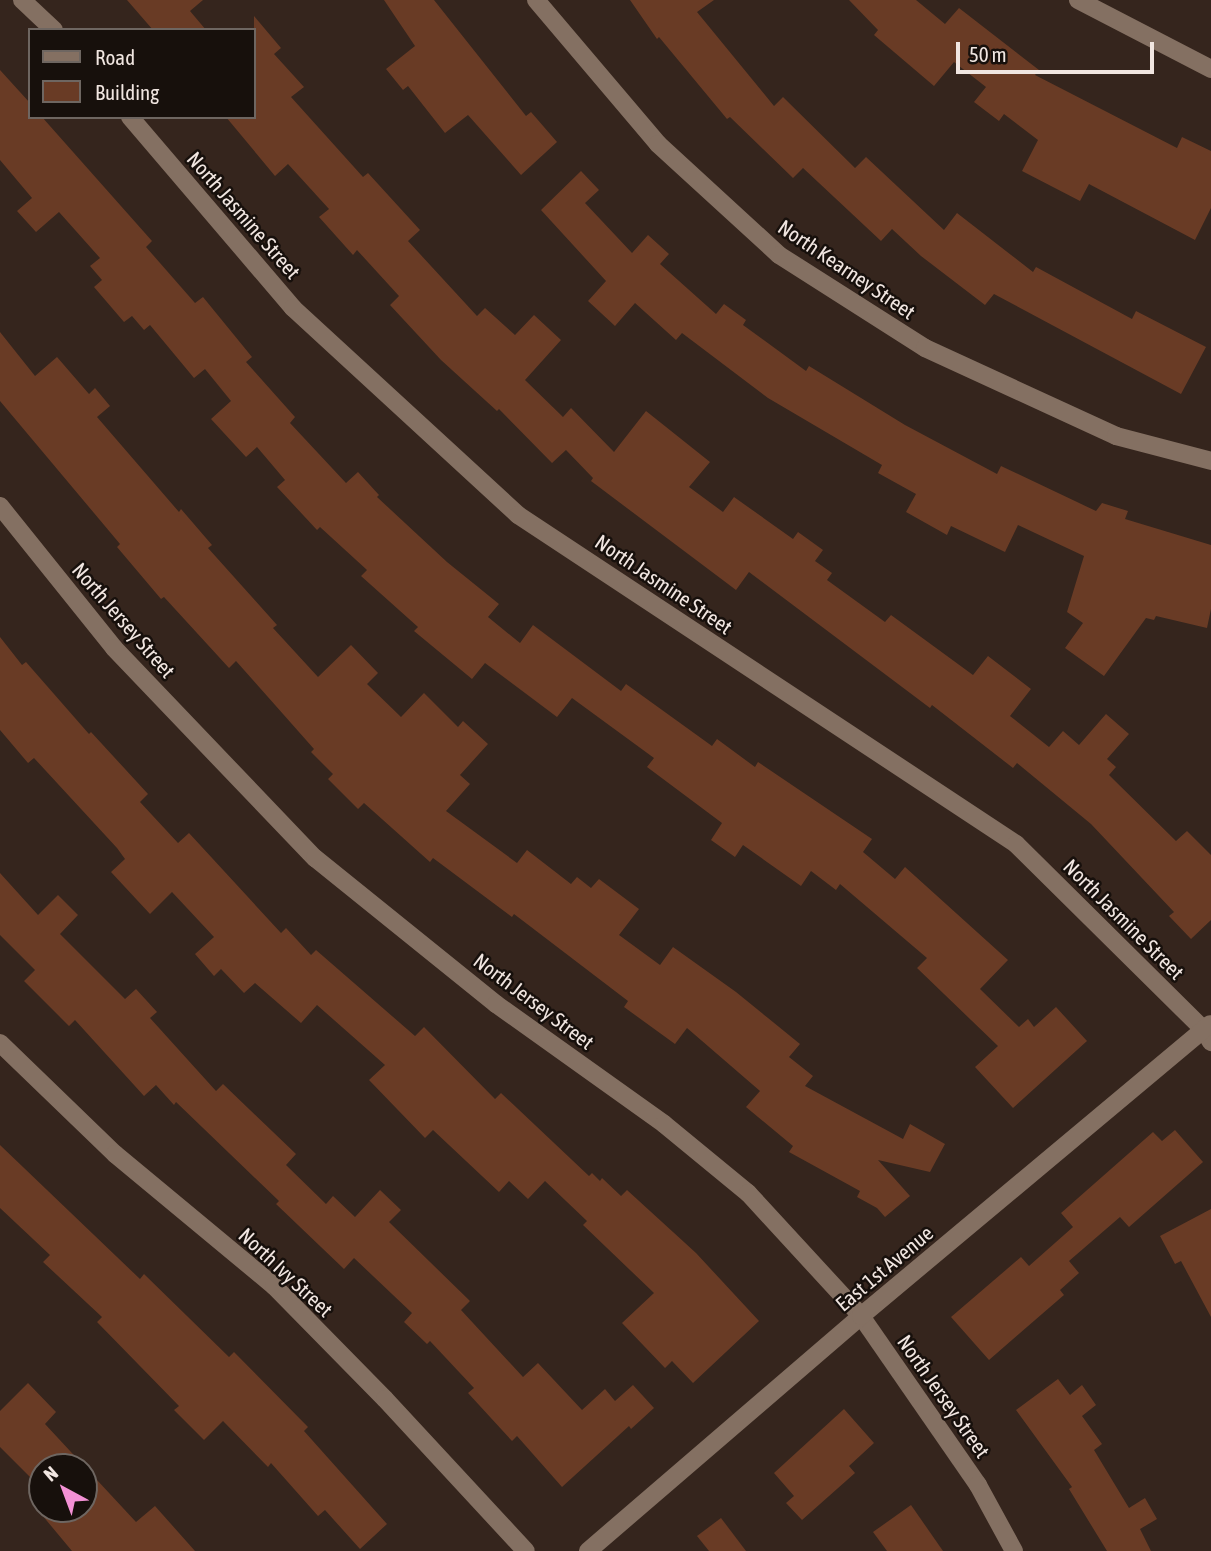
<!DOCTYPE html>
<html>
<head>
<meta charset="utf-8">
<style>
  body { margin:0 }
  #map { position:relative; width:1211px; height:1551px; overflow:hidden; background:#35251d; font-family:"Asap Condensed",sans-serif }
  div>[style] { position:absolute }
  [style*='--x'] { left:calc(var(--x)*1px); top:calc(var(--y)*1px); width:calc(var(--w)*1px); rotate:calc(var(--a)*1deg) }
  .building>* { inset:0; background:#693b25 }
  .minor>* { height:18px; margin:-9px; padding:0 9px; transform-origin:9px; border-radius:9px; background:#847062 }
  span { translate:-50% -50%; white-space:nowrap; text-align:center; line-height:1.15; -webkit-text-stroke:5px #17100c; paint-order:stroke }
  .street-label { font-size:21px; color:#f1e6e1 }
  .legend { position:absolute; left:28px; top:28px; width:228px; height:91px; box-sizing:border-box; background:#17100c; border:2px solid #6e6661; margin:0; padding:9px 12px; list-style:none; font-size:21px; color:#f1e6e1 }
  .legend li { display:flex; align-items:center; gap:14px; height:35px }
  .legend b { width:35px; border:2px solid #6e6661 }
  .north { position:absolute; left:28px; top:1453px; width:70px; height:70px; box-sizing:border-box; background:#17100c; border:2px solid #6e6661; border-radius:50%; rotate:319deg; font-size:19px; font-weight:700; line-height:28px; text-align:center; color:#f1e6e1 }
  .north::after { content:''; display:block; margin:auto; width:24px; height:32px; background:#f391d5; clip-path:polygon(50% 0,100% 100%,50% 72%,0 100%) }
  .scale { position:absolute; left:956px; top:42px; width:198px; height:32px; box-sizing:border-box; border:4px solid #f1e6e1; border-top:0; padding-left:9px; font-size:21px; line-height:24px; white-space:nowrap; color:#f1e6e1; -webkit-text-stroke:5px #17100c; paint-order:stroke }
</style>
</head>
<body>
<div id="map">
  <div class="building">
    <i style="clip-path:polygon(127px 0,203px 0,190px 11px,206px 30px,153px 30px)"></i>
    <i style="clip-path:polygon(384px 0,434px 0,526px 116px,531px 112px,557px 142px,521px 175px,468px 115px,445px 133px,408px 86px,403px 90px,386px 69px,415px 46px)"></i>
    <i style="clip-path:polygon(630px 0,714px 0,697px 12px,774px 106px,783px 97px,855px 168px,866px 157px,944px 230px,957px 213px,1033px 272px,1036px 267px,1132px 319px,1136px 311px,1206px 347px,1181px 394px,994px 294px,985px 305px,921px 256px,892px 229px,881px 241px,803px 168px,793px 178px,730px 117px,727px 119px,659px 37px,657px 39px)"></i>
    <i style="clip-path:polygon(849px 0,916px 0,945px 24px,959px 8px,1039px 70px,1035px 75px,1177px 148px,1182px 137px,1211px 151px,1211px 208px,1195px 240px,1089px 184px,1080px 201px,1022px 171px,1038px 140px,1004px 114px,999px 121px,974px 102px,986px 87px,954px 62px,934px 86px,874px 35px,878px 30px)"></i>
    <i style="clip-path:polygon(254px 16px,281px 48px,274px 54px,304px 87px,291px 97px,363px 177px,368px 173px,420px 230px,408px 241px,477px 316px,485px 308px,515px 335px,534px 315px,561px 340px,525px 380px,563px 417px,571px 408px,614px 452px,646px 411px,710px 462px,689px 487px,723px 512px,734px 497px,793px 539px,798px 532px,823px 550px,815px 561px,832px 573px,827px 580px,885px 622px,891px 615px,973px 675px,988px 656px,1031px 689px,1010px 716px,1049px 747px,1063px 731px,1079px 745px,1106px 714px,1129px 734px,1107px 759px,1116px 767px,1109px 775px,1176px 841px,1187px 831px,1211px 855px,1211px 920px,1191px 939px,1169px 916px,1174px 912px,1091px 824px,1017px 763px,1013px 768px,932px 705px,930px 708px,749px 572px,736px 590px,591px 481px,593px 478px,566px 450px,552px 463px,499px 409px,497px 411px,441px 360px,390px 305px,399px 296px,357px 250px,353px 255px,319px 217px,329px 209px,288px 164px,275px 176px,226px 117px,254px 117px)"></i>
    <i style="clip-path:polygon(0 70px,30px 103px,30px 117px,42px 117px,152px 241px,146px 247px,195px 303px,203px 297px,252px 357px,246px 362px,295px 417px,290px 423px,346px 483px,358px 472px,379px 495px,377px 497px,447px 562px,499px 604px,488px 617px,520px 643px,533px 625px,621px 691px,626px 684px,712px 746px,717px 739px,755px 767px,758px 762px,872px 839px,863px 852px,895px 879px,905px 867px,1008px 960px,980px 989px,1019px 1027px,1028px 1019px,1034px 1027px,1056px 1007px,1087px 1041px,1013px 1108px,975px 1067px,998px 1046px,917px 968px,927px 958px,840px 884px,836px 890px,811px 871px,801px 886px,743px 845px,735px 857px,711px 840px,722px 823px,647px 767px,654px 758px,572px 698px,557px 717px,485px 663px,472px 679px,414px 631px,418px 627px,361px 576px,367px 570px,320px 527px,317px 530px,277px 487px,285px 480px,257px 447px,246px 457px,211px 419px,231px 401px,205px 369px,194px 378px,150px 325px,144px 330px,132px 316px,124px 322px,94px 287px,102px 280px,90px 266px,100px 258px,59px 212px,36px 232px,17px 211px,32px 198px,0 160px)"></i>
    <i style="clip-path:polygon(581px 171px,599px 190px,585px 203px,632px 253px,648px 235px,669px 254px,660px 264px,716px 314px,724px 304px,746px 320px,743px 325px,806px 371px,809px 366px,905px 425px,997px 474px,1001px 466px,1096px 511px,1102px 503px,1128px 511px,1125px 519px,1211px 545px,1211px 609px,1207px 628px,1156px 616px,1154px 620px,1146px 618px,1104px 676px,1065px 648px,1083px 623px,1067px 612px,1084px 556px,1018px 525px,1005px 552px,951px 526px,947px 535px,906px 512px,916px 494px,878px 473px,882px 465px,768px 398px,682px 333px,676px 340px,635px 303px,615px 326px,588px 301px,606px 281px,541px 210px)"></i>
    <i style="clip-path:polygon(0 332px,35px 376px,57px 357px,89px 394px,95px 388px,110px 406px,97px 417px,179px 512px,181px 509px,212px 545px,208px 548px,277px 625px,273px 628px,318px 677px,351px 645px,378px 673px,367px 684px,401px 717px,424px 693px,458px 727px,463px 721px,488px 744px,460px 775px,470px 784px,446px 811px,517px 863px,527px 850px,571px 884px,577px 877px,591px 888px,599px 879px,639px 909px,619px 935px,660px 965px,673px 947px,736px 992px,800px 1044px,789px 1057px,813px 1076px,805px 1086px,903px 1139px,910px 1124px,945px 1144px,930px 1172px,878px 1160px,910px 1196px,885px 1217px,877px 1208px,857px 1197px,860px 1191px,789px 1152px,793px 1146px,746px 1107px,760px 1091px,687px 1028px,675px 1044px,624px 1007px,628px 1001px,514px 914px,512px 917px,433px 858px,430px 862px,364px 803px,358px 809px,328px 779px,333px 774px,311px 752px,314px 749px,236px 661px,229px 668px,164px 597px,161px 599px,117px 547px,120px 544px,0 401px)"></i>
    <i style="clip-path:polygon(0 637px,22px 665px,26px 662px,89px 734px,91px 732px,148px 794px,140px 802px,178px 843px,189px 833px,281px 933px,286px 928px,311px 955px,316px 950px,415px 1036px,424px 1027px,495px 1099px,501px 1093px,589px 1176px,592px 1173px,600px 1181px,602px 1178px,621px 1196px,627px 1190px,696px 1253px,759px 1321px,693px 1383px,672px 1361px,665px 1368px,622px 1323px,654px 1293px,583px 1225px,587px 1221px,545px 1181px,528px 1199px,509px 1181px,499px 1192px,433px 1130px,425px 1138px,369px 1080px,385px 1065px,317px 1005px,301px 1023px,255px 983px,244px 993px,221px 969px,214px 976px,195px 954px,214px 937px,172px 892px,150px 914px,111px 872px,125px 859px,117px 848px,34px 758px,28px 763px,0 730px)"></i>
    <i style="clip-path:polygon(0 873px,38px 915px,58px 895px,78px 915px,60px 934px,125px 999px,136px 989px,157px 1012px,150px 1018px,216px 1091px,223px 1084px,296px 1154px,286px 1165px,326px 1204px,333px 1196px,355px 1217px,380px 1190px,401px 1210px,389px 1222px,470px 1301px,461px 1310px,523px 1377px,538px 1363px,582px 1410px,605px 1389px,615px 1401px,633px 1385px,654px 1408px,631px 1429px,629px 1426px,562px 1487px,517px 1436px,512px 1441px,468px 1393px,474px 1388px,430px 1341px,427px 1344px,404px 1322px,412px 1313px,354px 1258px,344px 1269px,276px 1204px,279px 1201px,176px 1102px,174px 1105px,156px 1085px,144px 1096px,75px 1020px,69px 1026px,24px 981px,35px 970px,0 935px)"></i>
    <i style="clip-path:polygon(1175px 1130px,1203px 1162px,1129px 1227px,1120px 1217px,1069px 1261px,1079px 1273px,1060px 1290px,1064px 1295px,989px 1360px,951px 1317px,1021px 1257px,1029px 1266px,1073px 1227px,1061px 1213px,1153px 1132px,1162px 1141px)"></i>
    <i style="clip-path:polygon(0 1145px,140px 1279px,144px 1274px,229px 1357px,234px 1352px,308px 1427px,304px 1431px,387px 1524px,360px 1549px,325px 1510px,318px 1516px,271px 1463px,268px 1467px,223px 1421px,204px 1440px,174px 1410px,179px 1406px,97px 1322px,102px 1317px,43px 1262px,50px 1255px,0 1208px)"></i>
    <i style="clip-path:polygon(1211px 1209px,1211px 1317px,1181px 1261px,1175px 1264px,1160px 1236px)"></i>
    <i style="clip-path:polygon(1058px 1379px,1070px 1395px,1082px 1385px,1096px 1405px,1082px 1416px,1102px 1444px,1094px 1450px,1129px 1508px,1145px 1498px,1157px 1519px,1140px 1529px,1151px 1551px,1107px 1551px,1069px 1489px,1072px 1487px,1016px 1410px)"></i>
    <i style="clip-path:polygon(28px 1383px,56px 1412px,45px 1424px,136px 1522px,155px 1506px,195px 1551px,72px 1551px,37px 1509px,84px 1509px,84px 1467px,42px 1467px,42px 1489px,0 1447px,0 1411px)"></i>
    <i style="clip-path:polygon(844px 1409px,874px 1443px,849px 1466px,855px 1473px,802px 1520px,786px 1503px,794px 1496px,774px 1473px)"></i>
    <i style="clip-path:polygon(911px 1505px,943px 1551px,887px 1551px,873px 1532px)"></i>
    <i style="clip-path:polygon(721px 1518px,746px 1551px,709px 1551px,697px 1536px)"></i>
  </div>
  <div class="minor">
    <i style="--x:22;--y:0;--w:44;--a:43.2"></i>
    <i style="--x:536;--y:0;--w:189;--a:49.7"></i>
    <i style="--x:658;--y:144;--w:164;--a:42.5"></i>
    <i style="--x:779;--y:255;--w:173;--a:32.5"></i>
    <i style="--x:925;--y:348;--w:210;--a:24.7"></i>
    <i style="--x:1116;--y:436;--w:98;--a:14.7"></i>
    <i style="--x:1078;--y:0;--w:150;--a:27.4"></i>
    <i style="--x:130;--y:117;--w:251;--a:49.5"></i>
    <i style="--x:293;--y:308;--w:306;--a:42.6"></i>
    <i style="--x:518;--y:515;--w:597;--a:33.45"></i>
    <i style="--x:1016;--y:844;--w:264;--a:44.7"></i>
    <i style="--x:1204;--y:1030;--w:14;--a:60"></i>
    <i style="--x:0;--y:506;--w:182;--a:51.2"></i>
    <i style="--x:114;--y:648;--w:291;--a:46.3"></i>
    <i style="--x:315;--y:858;--w:233;--a:38.9"></i>
    <i style="--x:496;--y:1004;--w:206;--a:35.5"></i>
    <i style="--x:664;--y:1124;--w:109;--a:39.4"></i>
    <i style="--x:748;--y:1193;--w:167;--a:47.4"></i>
    <i style="--x:861;--y:1316;--w:206;--a:55.3"></i>
    <i style="--x:978;--y:1485;--w:75;--a:61.4"></i>
    <i style="--x:0;--y:1043;--w:160;--a:44"></i>
    <i style="--x:115;--y:1154;--w:207;--a:39.7"></i>
    <i style="--x:274;--y:1286;--w:158;--a:45.5"></i>
    <i style="--x:385;--y:1399;--w:207;--a:47.2"></i>
    <i style="--x:588;--y:1551;--w:360;--a:-40.7"></i>
    <i style="--x:861;--y:1316;--w:455;--a:-39.9"></i>
  </div>
  <div class="street-label">
    <span style="left:244px;top:215px;rotate:49deg">North Jasmine Street</span>
    <span style="left:847px;top:269px;rotate:34deg">North Kearney Street</span>
    <span style="left:664px;top:584px;rotate:34deg">North Jasmine Street</span>
    <span style="left:124px;top:620px;rotate:49deg">North Jersey Street</span>
    <span style="left:1124px;top:919px;rotate:45deg">North Jasmine Street</span>
    <span style="left:534px;top:1001px;rotate:37deg">North Jersey Street</span>
    <span style="left:884px;top:1268px;rotate:-40deg">East 1st Avenue</span>
    <span style="left:286px;top:1272px;rotate:43deg">North Ivy Street</span>
    <span style="left:944px;top:1396px;rotate:55deg">North Jersey Street</span>
  </div>
  <ul class="legend">
  <li><b style="height:9px;background:#847062"></b>Road</li>
  <li><b style="height:19px;background:#693b25"></b>Building</li>
  </ul>
  <div class="north">N</div>
  <div class="scale">50 m</div>
</div>
</body>
</html>
